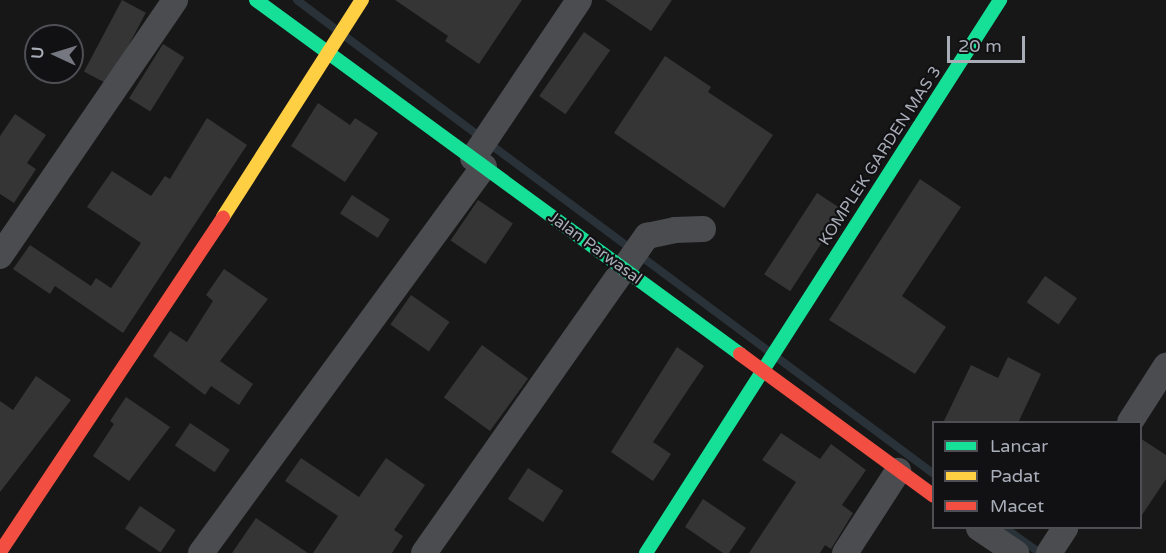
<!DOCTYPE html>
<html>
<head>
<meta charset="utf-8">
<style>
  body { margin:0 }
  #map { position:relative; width:1166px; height:553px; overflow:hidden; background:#171717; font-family:"Varela Round",sans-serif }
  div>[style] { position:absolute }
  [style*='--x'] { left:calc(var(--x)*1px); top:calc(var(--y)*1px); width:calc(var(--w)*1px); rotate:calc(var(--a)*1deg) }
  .stream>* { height:8px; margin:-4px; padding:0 4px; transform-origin:4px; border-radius:4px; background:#2a3239 }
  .building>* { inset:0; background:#353536; transform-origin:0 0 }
  .street>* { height:26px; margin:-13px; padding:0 13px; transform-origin:13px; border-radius:13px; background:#4b4c50 }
  .fast>* { height:14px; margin:-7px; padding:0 7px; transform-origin:7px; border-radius:7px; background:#16e098 }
  .slow>* { height:14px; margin:-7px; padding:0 7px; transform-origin:7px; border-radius:7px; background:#ffcf43 }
  .jam>* { height:14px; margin:-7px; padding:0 7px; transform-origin:7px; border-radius:7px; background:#f24e42 }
  span { translate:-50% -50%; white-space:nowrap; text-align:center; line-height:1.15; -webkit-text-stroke:4.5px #111113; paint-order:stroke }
  .street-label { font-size:16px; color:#a8adb8 }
  .legend { position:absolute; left:932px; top:421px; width:210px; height:108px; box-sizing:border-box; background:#111113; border:2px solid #4d4f55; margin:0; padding:8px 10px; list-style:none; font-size:18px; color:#a8adb8 }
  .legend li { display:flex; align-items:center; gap:12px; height:30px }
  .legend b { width:30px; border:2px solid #4d4f55 }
  .north { position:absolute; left:24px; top:24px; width:60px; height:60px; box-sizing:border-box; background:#111113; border:2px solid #4d4f55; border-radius:50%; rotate:274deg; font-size:16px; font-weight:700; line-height:24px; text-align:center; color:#a8adb8 }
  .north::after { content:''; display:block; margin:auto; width:21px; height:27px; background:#757880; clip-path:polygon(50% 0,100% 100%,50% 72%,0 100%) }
  .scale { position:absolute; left:947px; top:36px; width:78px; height:27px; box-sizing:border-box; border:3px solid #a8adb8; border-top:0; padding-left:8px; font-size:18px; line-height:21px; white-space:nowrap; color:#a8adb8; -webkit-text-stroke:4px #111113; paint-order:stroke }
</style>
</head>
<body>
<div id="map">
  <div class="stream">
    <i style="--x:297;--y:0;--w:46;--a:37.1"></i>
    <i style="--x:346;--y:37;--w:525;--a:36.63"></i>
    <i style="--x:779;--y:359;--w:193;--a:36.6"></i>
    <i style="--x:1005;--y:528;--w:43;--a:35.5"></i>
  </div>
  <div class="building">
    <i style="left:122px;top:0;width:27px;height:81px;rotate:28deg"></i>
    <i style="clip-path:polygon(395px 0,522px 0,479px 64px,445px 41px,448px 36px)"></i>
    <i style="clip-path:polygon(605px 0,672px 0,651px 31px)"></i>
    <i style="left:584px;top:32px;width:32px;height:78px;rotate:35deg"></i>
    <i style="left:163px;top:44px;width:25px;height:64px;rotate:32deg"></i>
    <i style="clip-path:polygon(665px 56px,711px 87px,708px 92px,773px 135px,724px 208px,614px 133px)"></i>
    <i style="clip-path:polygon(318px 103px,350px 125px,355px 118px,378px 133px,345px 182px,291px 146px)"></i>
    <i style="clip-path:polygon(15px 114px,46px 135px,27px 163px,36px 169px,14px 203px,0 194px,0 136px)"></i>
    <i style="clip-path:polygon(207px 118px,247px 145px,123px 333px,55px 286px,50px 294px,13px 269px,30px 245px,91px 286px,96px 278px,111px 288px,141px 243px,87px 207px,112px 171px,151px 196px,165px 176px,170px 179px)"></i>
    <i style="clip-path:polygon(920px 179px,961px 207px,902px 296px,946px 327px,915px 374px,829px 320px)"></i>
    <i style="left:817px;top:193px;width:31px;height:97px;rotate:33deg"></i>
    <i style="left:352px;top:195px;width:45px;height:22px;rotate:33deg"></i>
    <i style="left:478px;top:200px;width:42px;height:49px;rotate:34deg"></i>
    <i style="clip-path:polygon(224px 269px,268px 299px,220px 361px,253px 384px,239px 405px,211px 386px,205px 395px,153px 356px,170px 331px,187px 342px,213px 301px,206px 295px)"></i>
    <i style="left:1045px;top:276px;width:39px;height:32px;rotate:35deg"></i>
    <i style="left:411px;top:295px;width:47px;height:36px;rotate:35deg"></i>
    <i style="left:482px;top:345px;width:57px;height:65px;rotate:36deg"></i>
    <i style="clip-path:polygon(677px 347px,704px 366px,653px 442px,671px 454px,653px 481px,611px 452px)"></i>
    <i style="clip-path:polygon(1008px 357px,1041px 374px,1018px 423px,943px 423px,971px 365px,998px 378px)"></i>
    <i style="clip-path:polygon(36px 376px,71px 400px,0 492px,0 401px,13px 410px)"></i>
    <i style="clip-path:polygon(126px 397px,170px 427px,129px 481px,93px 456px,114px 424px,110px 421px)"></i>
    <i style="left:190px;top:423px;width:48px;height:27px;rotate:34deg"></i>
    <i style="clip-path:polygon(781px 433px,820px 459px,831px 444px,866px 470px,842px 505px,853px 513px,831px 549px,825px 545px,820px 553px,749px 553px,796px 482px,762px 460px)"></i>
    <i style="clip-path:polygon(1140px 438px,1166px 455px,1166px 479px,1140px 518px)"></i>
    <i style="clip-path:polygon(301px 458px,359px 497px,386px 458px,425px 485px,394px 530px,403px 536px,392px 553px,313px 553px,338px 516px,285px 481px)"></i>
    <i style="left:528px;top:468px;width:42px;height:37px;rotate:33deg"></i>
    <i style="clip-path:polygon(703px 499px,746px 528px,729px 553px,723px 553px,685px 527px)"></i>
    <i style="left:140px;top:506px;width:43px;height:27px;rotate:34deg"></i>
    <i style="clip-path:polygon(256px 518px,308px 553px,232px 553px)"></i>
  </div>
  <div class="street">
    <i style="--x:473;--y:158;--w:190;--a:-56.1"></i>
    <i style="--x:0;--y:256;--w:310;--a:-55.6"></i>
    <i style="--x:1130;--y:422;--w:67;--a:-57.3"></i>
    <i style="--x:979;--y:528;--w:45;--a:34"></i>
    <i style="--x:201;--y:553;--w:479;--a:-53.8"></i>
    <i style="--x:424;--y:553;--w:388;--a:-54.9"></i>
    <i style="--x:647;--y:236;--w:29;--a:-12"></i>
    <i style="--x:675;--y:230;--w:28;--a:-2"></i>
    <i style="--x:845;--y:553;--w:98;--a:-57.1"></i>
    <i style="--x:1049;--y:553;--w:30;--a:-57"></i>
  </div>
  <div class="fast">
    <i style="--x:256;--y:0;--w:600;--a:36.18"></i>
    <i style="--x:646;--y:553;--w:657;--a:-57.37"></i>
  </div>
  <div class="slow">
    <i style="--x:223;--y:217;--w:258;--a:-57.4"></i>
  </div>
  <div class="jam">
    <i style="--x:740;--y:354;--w:240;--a:36.2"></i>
    <i style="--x:0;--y:552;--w:402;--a:-56.3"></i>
  </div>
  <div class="street-label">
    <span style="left:880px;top:156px;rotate:-57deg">KOMPLEK GARDEN MAS 3</span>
    <span style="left:595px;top:248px;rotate:36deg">Jalan Parwasal</span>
  </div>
  <ul class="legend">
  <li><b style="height:8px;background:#16e098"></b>Lancar</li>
  <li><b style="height:8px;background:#ffcf43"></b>Padat</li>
  <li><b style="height:8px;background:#f24e42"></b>Macet</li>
  </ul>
  <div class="north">U</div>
  <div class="scale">20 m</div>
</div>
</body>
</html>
